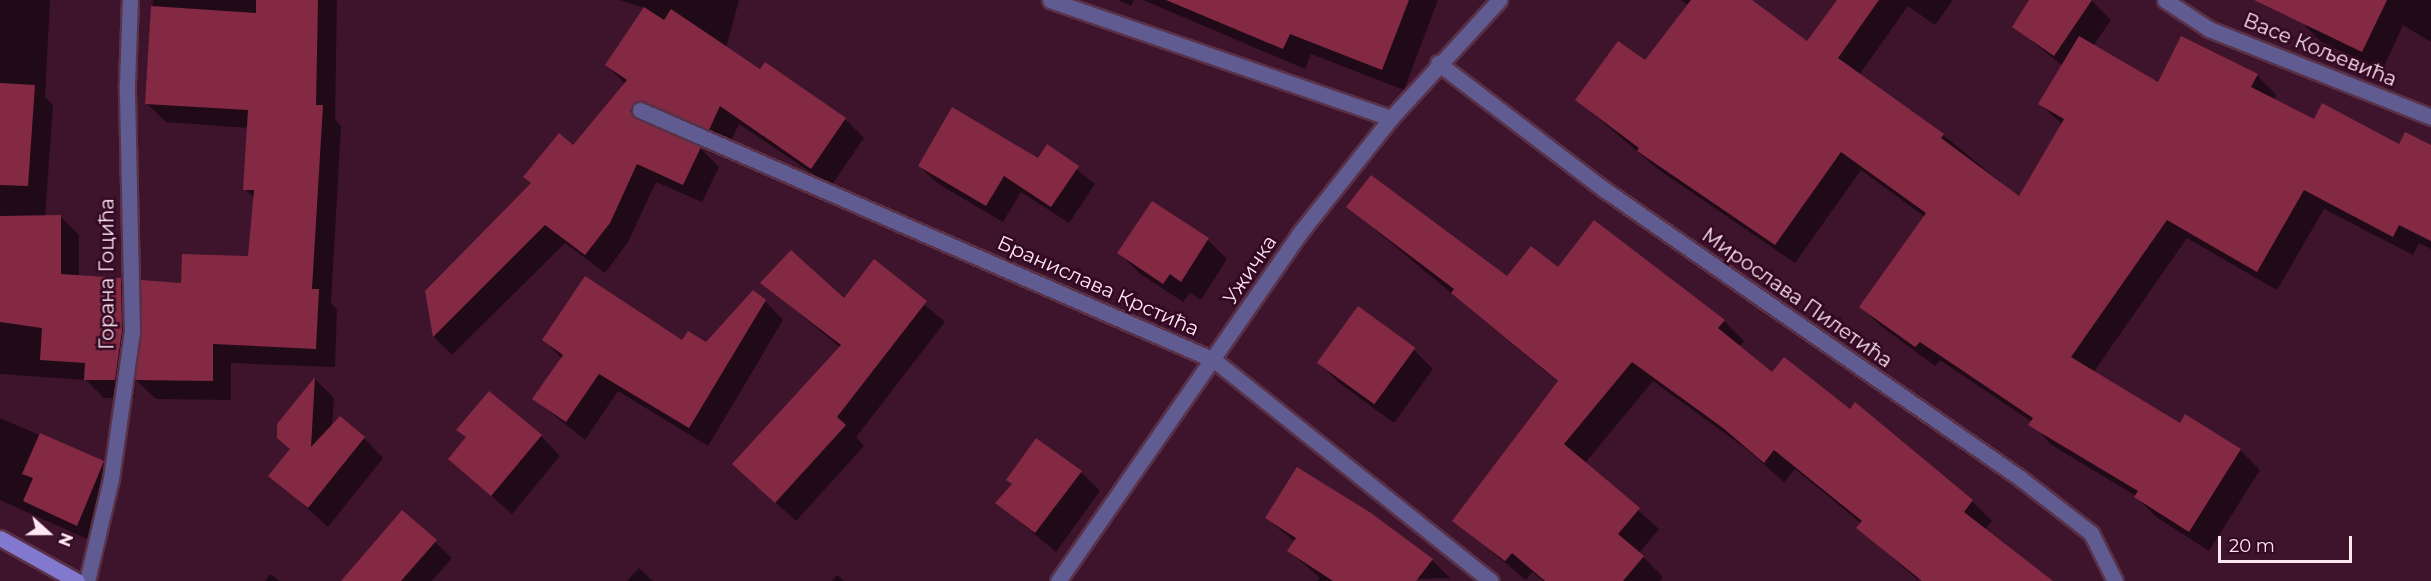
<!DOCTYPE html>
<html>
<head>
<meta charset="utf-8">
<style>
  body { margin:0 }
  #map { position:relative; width:2431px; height:581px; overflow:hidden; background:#3e132c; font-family:Montserrat,sans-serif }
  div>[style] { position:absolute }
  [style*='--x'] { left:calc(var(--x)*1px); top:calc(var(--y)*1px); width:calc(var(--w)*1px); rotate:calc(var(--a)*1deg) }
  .shadow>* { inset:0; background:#0007 }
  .building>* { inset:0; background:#842943; transform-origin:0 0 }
  .roads { filter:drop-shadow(2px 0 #593148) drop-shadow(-2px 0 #593148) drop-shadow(0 2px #593148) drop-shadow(0 -2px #593148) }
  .street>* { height:15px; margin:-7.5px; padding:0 7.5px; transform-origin:7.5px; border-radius:7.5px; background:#605c91 }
  .secondary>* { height:15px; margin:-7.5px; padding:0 7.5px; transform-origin:7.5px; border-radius:7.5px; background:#8279ce }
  span { translate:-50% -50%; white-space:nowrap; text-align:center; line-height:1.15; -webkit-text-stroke:5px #330822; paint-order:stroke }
  .street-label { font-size:20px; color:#ffe7f2 }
  .north { position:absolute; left:18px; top:503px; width:60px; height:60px; -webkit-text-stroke:4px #330822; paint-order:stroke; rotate:111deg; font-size:16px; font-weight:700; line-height:24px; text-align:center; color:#ffe7f2 }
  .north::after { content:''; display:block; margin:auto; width:21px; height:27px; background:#ffe7f2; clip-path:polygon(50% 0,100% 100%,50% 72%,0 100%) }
  .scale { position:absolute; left:2218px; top:536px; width:134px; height:27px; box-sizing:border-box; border:3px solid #ffe7f2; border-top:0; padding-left:8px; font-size:18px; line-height:21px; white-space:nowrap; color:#ffe7f2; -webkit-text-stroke:4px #330822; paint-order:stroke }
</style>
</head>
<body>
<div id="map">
  <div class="shadow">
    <i style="clip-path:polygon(0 0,50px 0,45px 97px,53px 105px,45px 217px,60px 216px,79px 235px,79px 277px,120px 280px,139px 298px,142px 342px,182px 284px,249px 258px,255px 199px,245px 189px,249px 128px,166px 122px,146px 103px,153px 0,337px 0,335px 119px,341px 126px,331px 303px,337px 310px,335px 367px,231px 363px,231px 400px,156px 399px,136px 380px,134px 398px,104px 398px,86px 380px,0 374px)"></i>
    <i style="clip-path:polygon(620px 0,739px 0,726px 48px,845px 119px,864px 138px,831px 186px,739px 124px,728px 147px,654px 120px,650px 127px,700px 148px,719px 167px,702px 202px,656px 182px,628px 242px,605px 273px,565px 243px,452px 355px,434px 337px,427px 291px,573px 147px,625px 84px,607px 65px,645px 8px)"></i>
    <i style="clip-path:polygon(1118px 0,1134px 0,1131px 6px)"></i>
    <i style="clip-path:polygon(1143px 0,1438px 0,1404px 90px,1311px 54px,1305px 69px)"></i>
    <i style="clip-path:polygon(1681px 0,1750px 0,1807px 43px,1838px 0,1953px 0,1935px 25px,1908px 6px,1859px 75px,1943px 135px,2020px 198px,2063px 125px,2040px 104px,2063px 66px,2013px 26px,2031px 0,2091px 0,2111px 20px,2093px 46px,2158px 84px,2257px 75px,2276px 95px,2274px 100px,2315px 121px,2399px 146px,2431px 147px,2431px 249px,2419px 243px,2413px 255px,2324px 209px,2277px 290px,2187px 238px,2093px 373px,2180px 425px,2186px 416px,2240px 450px,2260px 470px,2209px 551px,2155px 516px,2136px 496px,2050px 444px,2032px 422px,1940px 360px,1935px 366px,1881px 326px,1861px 307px,1925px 217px,1861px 170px,1795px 263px,1659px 170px,1577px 100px,1645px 62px,1688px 5px)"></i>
    <i style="clip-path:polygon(2263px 0,2431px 0,2431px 42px,2403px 25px,2382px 71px,2320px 41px,2301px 21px)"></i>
    <i style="clip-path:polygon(1047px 146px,1095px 184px,1069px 223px,1021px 192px,1003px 222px,937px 183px,919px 166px,1039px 160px)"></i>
    <i style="clip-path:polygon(1348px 207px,1508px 278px,1558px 269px,1724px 321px,1744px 341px,1739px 347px,1772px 374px,1850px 411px,1856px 404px,1972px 501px,1992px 521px,1985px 530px,2048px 581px,1934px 581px,1924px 573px,1918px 580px,1858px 528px,1862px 524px,1795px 469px,1784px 482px,1745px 448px,1653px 381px,1585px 463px,1659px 529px,1639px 553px,1663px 577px,1660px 581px,1543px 581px,1532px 572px,1526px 580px,1454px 520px,1559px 383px)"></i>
    <i style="clip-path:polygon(1208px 240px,1227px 259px,1201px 300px,1190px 293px,1183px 302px,1139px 273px,1119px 253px)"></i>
    <i style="clip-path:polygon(874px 262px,945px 322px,856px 437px,864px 446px,796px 521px,754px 483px,841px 348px,762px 283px,844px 300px)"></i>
    <i style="clip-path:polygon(765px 301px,783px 320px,708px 446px,618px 391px,585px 440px,534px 399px,562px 359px,544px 340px,706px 343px)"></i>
    <i style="clip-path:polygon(1414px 350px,1433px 369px,1394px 423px,1338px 382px,1319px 363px)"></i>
    <i style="clip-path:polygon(315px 379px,334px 398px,332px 426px,364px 438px,383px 458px,328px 527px,270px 475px,291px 450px)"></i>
    <i style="clip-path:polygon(0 418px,103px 463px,121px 481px,96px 543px,0 500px)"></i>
    <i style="clip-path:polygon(458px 430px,541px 436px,560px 456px,512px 514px,450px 459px,467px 438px)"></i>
    <i style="clip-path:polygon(1081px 472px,1100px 491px,1056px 552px,997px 503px,1013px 485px)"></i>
    <i style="clip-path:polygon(402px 512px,452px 558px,432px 581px,343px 581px)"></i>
    <i style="clip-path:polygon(1266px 518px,1432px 560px,1450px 578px,1317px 581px,1320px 578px,1289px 551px,1295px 542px)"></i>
    <i style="clip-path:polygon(639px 568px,653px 581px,627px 581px)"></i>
    <i style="clip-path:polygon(270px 574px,280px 581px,265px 581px)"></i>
    <i style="clip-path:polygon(837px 575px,844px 581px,832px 581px)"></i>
  </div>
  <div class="building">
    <i style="clip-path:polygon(256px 0,318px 0,316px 105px,323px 105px,312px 289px,319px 289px,316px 349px,213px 344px,213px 381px,135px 380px,142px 332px,141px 280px,181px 283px,182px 254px,248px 256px,254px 190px,243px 190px,248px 110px,145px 104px,151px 6px,256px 13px)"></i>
    <i style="clip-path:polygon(1166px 0,1409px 0,1382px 70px,1290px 34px,1283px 49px)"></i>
    <i style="clip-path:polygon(1691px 0,1752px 0,1807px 41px,1837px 0,1879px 0,1838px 58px,1944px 134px,1941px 138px,2019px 196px,2064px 119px,2038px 104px,2079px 36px,2158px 82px,2181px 36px,2258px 74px,2251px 87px,2314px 119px,2322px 103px,2399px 144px,2405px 132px,2431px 145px,2431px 241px,2399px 225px,2393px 237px,2304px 190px,2257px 272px,2167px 220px,2071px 357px,2180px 423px,2185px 414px,2241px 449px,2189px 532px,2134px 497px,2138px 491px,2028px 425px,2033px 418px,1920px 342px,1915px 347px,1859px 307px,1926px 213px,1841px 152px,1775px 245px,1637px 151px,1639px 148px,1575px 100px,1618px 41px,1645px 60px)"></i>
    <i style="clip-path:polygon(2029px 0,2092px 0,2054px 56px,2012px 27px)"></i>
    <i style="clip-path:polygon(2254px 0,2387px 0,2362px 52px)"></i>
    <i style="clip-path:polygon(644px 7px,664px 20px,671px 9px,760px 69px,765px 62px,846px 118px,811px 169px,720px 106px,709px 130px,644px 101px,635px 102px,630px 111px,636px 119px,701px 147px,683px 185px,637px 164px,610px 223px,585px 255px,545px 225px,433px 337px,425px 291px,531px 183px,523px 177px,559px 133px,573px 145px,627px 80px,605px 65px)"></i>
    <i style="clip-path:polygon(0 83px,35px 85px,28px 186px,0 185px)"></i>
    <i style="clip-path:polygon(952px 107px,1038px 158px,1047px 144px,1079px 166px,1051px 207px,1004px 176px,986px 206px,918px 166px)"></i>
    <i style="clip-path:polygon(1371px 175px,1507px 276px,1531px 246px,1558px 267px,1594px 220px,1725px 320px,1718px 328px,1772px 372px,1784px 357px,1850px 409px,1855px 402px,1973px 500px,1964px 512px,2053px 581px,1922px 581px,1856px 528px,1862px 521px,1774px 450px,1764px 463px,1723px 428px,1632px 362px,1564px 444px,1640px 508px,1618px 534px,1644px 556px,1623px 581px,1545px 581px,1512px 553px,1505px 561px,1452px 521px,1558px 381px,1451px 293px,1454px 289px,1346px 207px)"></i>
    <i style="clip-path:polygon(1152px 201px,1209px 238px,1181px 282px,1170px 274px,1163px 284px,1117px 253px)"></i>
    <i style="clip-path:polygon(61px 215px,61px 274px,121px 278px,122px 331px,115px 380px,84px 380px,85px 363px,40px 360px,42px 328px,0 322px,0 216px)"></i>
    <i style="clip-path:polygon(791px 250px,844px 298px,874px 259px,927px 301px,837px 417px,846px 425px,775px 503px,732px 464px,841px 345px,760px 283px)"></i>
    <i style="clip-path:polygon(585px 276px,682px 340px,688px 331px,706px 342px,753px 290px,766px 300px,689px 428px,599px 374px,566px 422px,532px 399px,563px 355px,542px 340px)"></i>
    <i style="left:1358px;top:306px;width:71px;height:70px;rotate:36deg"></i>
    <i style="clip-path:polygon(315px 377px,311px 447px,340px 416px,365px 437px,308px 508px,268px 476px,290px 449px,277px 438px,277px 424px)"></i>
    <i style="clip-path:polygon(489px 391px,542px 435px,491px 496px,448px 459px,466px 437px,456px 430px)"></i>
    <i style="clip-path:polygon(40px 433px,104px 461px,77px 526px,23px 501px,33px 478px,22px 474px)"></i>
    <i style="clip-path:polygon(1036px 438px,1082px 471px,1035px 533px,995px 503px,1012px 484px,1006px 480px)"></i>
    <i style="clip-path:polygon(1297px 467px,1371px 513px,1433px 559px,1416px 581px,1333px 581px,1287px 551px,1296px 538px,1265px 518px)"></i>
    <i style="clip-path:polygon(402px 510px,437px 540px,401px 581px,341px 581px)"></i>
  </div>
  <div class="roads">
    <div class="street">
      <i style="--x:1050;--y:0;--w:361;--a:19.1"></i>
      <i style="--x:2165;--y:0;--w:53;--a:33.4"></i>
      <i style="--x:2209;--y:29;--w:239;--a:21.6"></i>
      <i style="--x:1438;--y:63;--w:210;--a:37.3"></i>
      <i style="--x:1605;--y:190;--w:505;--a:34.76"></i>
      <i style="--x:2020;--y:478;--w:90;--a:37.8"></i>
      <i style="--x:2091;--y:533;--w:54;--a:63.4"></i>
      <i style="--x:640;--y:110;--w:626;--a:23.54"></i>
      <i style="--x:1214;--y:360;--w:354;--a:38.6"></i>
      <i style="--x:87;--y:581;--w:105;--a:-76.8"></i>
      <i style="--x:111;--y:479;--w:148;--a:-81.9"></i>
      <i style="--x:132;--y:332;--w:248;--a:-91.2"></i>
      <i style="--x:127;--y:84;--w:84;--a:-88"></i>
      <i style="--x:1058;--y:581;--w:422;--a:-55.2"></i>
      <i style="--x:1299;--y:234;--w:148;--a:-51.6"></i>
      <i style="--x:1391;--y:118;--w:160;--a:-47.5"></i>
    </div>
    <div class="secondary">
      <i style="--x:0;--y:538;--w:88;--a:29.2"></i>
    </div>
  </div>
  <div class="street-label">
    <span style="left:2320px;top:50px;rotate:22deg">Васе Кољевића</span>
    <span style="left:1250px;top:270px;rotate:-56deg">Ужичка</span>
    <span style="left:107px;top:274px;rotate:-90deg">Горана Гоцића</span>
    <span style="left:1098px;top:286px;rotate:24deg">Бранислава Крстића</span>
    <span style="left:1797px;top:298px;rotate:35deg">Мирослава Пилетића</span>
  </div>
  <div class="north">N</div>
  <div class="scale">20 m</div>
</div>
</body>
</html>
